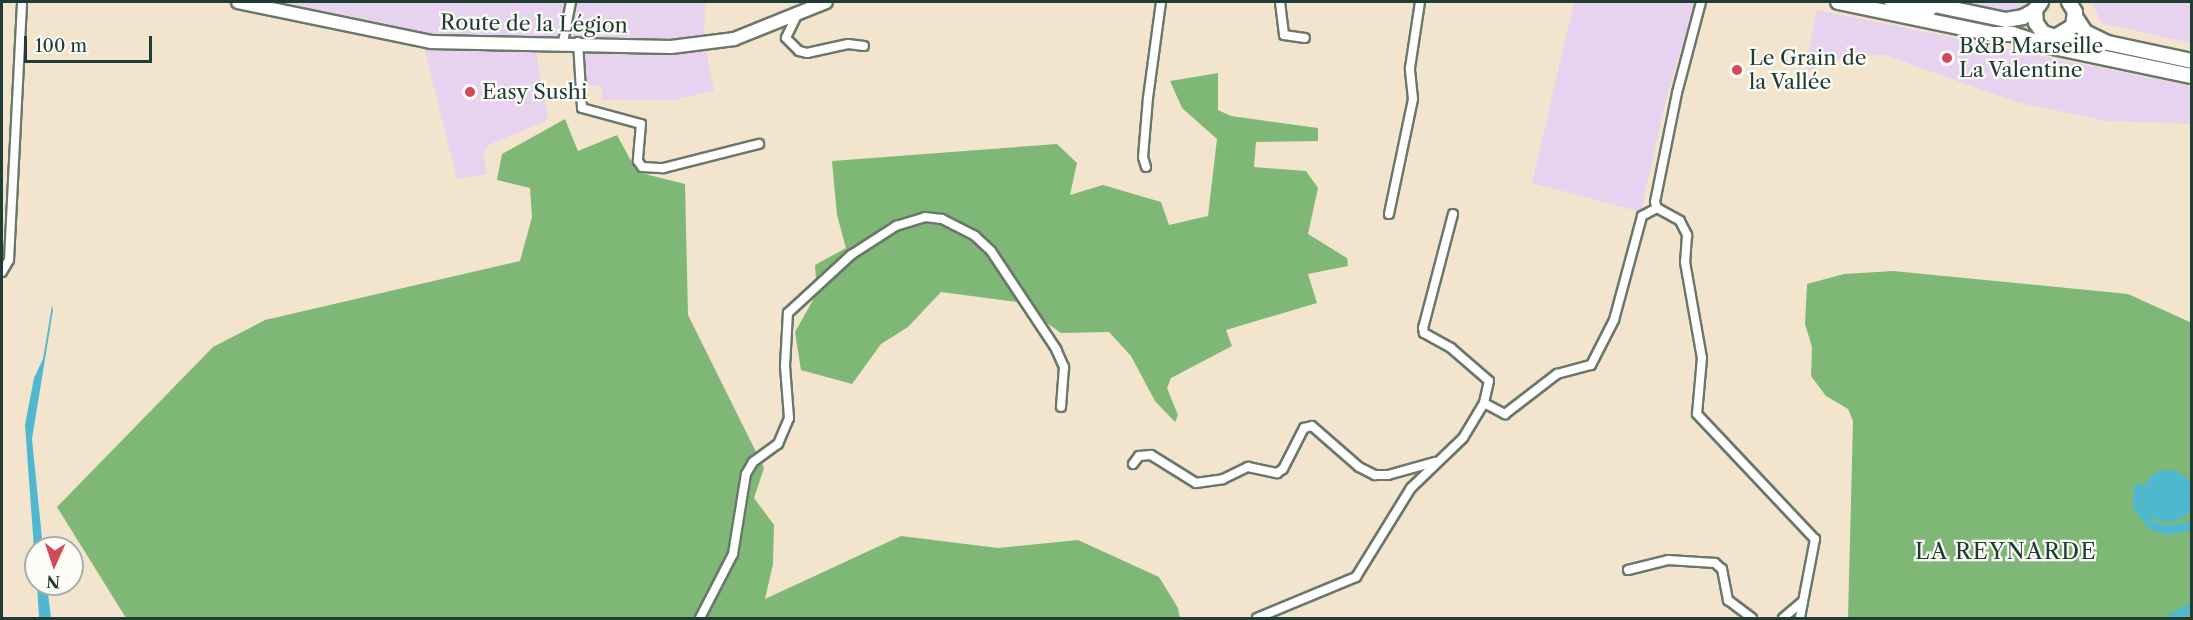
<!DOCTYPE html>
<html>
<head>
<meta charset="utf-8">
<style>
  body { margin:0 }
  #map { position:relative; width:2193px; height:620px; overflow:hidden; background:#f3e5cd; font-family:"Libre Caslon Text",serif }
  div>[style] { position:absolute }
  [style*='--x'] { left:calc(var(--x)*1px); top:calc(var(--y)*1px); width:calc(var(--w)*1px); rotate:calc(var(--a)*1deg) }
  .built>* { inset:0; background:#e7d2ef }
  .forest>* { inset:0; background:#7fb876 }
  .water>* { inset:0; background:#50b8ce }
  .round { border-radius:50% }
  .canal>* { height:9px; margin:-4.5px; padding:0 4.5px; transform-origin:4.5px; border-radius:4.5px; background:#50b8ce }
  .primary-tunnel>* { height:14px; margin-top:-7px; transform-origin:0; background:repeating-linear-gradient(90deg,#c9c3ae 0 14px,transparent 0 21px) }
  .roads { filter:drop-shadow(2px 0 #69786a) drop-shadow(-2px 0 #69786a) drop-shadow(0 2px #69786a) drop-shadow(0 -2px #69786a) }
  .minor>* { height:8px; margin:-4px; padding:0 4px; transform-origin:4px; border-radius:4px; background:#fff }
  .secondary>* { height:12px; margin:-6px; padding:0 6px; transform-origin:6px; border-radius:6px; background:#fff }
  .primary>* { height:14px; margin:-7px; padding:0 7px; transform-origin:7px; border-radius:7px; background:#fff }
  .dots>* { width:16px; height:16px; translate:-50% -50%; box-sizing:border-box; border:3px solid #fdfcf7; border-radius:50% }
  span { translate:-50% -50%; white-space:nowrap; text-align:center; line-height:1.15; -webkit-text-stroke:4.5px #fdfcf7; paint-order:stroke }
  .street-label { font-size:21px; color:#1f3d34 }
  .poi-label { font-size:21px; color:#1f3d34 }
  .left { translate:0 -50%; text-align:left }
  .neighbourhood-label { font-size:22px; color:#1f3d34; letter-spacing:1.5px }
  .frame { position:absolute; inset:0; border:3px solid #1f3d34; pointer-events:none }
  .north { position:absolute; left:24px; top:536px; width:60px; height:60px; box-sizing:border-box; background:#fdfcf7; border:2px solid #a4b0a9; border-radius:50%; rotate:183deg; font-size:16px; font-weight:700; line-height:24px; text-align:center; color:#1f3d34 }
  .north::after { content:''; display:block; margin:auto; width:21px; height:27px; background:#d1495b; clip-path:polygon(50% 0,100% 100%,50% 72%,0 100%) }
  .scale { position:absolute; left:24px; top:36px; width:128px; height:27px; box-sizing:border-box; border:3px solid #1f3d34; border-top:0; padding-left:8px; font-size:18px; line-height:21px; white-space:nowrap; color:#1f3d34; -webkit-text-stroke:4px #fdfcf7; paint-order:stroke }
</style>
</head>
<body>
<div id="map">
  <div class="built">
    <i style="clip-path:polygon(281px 2px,705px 2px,704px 38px,714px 91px,674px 100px,602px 100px,602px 87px,582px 84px,581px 51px,536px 51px,548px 120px,488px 145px,483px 155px,487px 174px,457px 179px,420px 31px)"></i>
    <i style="clip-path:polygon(1574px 2px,1695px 2px,1666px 99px,1641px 212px,1532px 183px)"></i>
    <i style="clip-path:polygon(1959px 2px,2027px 2px,2012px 13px)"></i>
    <i style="clip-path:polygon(2092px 2px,2191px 2px,2191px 43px,2101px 23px)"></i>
    <i style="clip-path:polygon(1817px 10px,2191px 86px,2191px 124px,2107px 121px,2019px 103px,1885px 55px,1851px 56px,1804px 72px)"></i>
  </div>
  <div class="forest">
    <i style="clip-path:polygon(1218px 73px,1218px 110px,1231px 116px,1318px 128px,1318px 141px,1256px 142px,1254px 167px,1306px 171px,1318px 188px,1308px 234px,1347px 258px,1348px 266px,1308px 274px,1317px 303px,1226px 330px,1232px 346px,1171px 378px,1167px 388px,1178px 415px,1175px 422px,1155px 401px,1131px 356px,1109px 332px,1061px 333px,1017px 302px,941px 292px,908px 327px,881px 344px,852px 384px,801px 370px,795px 332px,817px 293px,815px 265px,846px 248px,837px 215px,832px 161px,1057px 144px,1077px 163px,1070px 195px,1103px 185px,1161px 202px,1169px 225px,1208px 216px,1217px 139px,1182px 108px,1170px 81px)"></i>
    <i style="clip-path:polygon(565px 119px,578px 151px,617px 135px,637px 172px,685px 184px,688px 315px,764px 468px,754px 498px,774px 525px,773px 564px,765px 599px,901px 536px,998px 548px,1078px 540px,1159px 577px,1178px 608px,1180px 618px,126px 618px,57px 507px,213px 347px,265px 320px,520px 261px,532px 217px,530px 188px,497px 180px,502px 154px)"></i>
    <i style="clip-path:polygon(1893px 271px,2128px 294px,2192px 323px,2191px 618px,1848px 618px,1853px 421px,1848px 409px,1826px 396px,1811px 376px,1812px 347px,1805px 324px,1807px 284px,1844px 274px)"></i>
  </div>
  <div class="water">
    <i style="clip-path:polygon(52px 305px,53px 310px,32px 439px,43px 548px,36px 548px,36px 576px,25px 425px,34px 378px,43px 359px)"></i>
    <i class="round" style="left:2142px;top:470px;width:52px;height:52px"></i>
    <i style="clip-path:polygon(37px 584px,47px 584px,51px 618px,39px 618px)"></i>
  </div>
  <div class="canal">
    <i style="--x:2138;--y:487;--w:18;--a:93"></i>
    <i style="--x:2137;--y:505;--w:24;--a:55"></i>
    <i style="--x:2151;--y:525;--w:18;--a:16"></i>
    <i style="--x:2168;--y:530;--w:25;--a:-12"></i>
    <i style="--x:2171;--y:618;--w:24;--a:-30"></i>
  </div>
  <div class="primary-tunnel">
    <i style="--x:1991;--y:23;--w:62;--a:12"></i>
  </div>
  <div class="roads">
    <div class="minor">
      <i style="--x:1280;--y:2;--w:33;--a:83"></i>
      <i style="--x:1284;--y:35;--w:21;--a:8"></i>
      <i style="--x:1701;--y:2;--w:94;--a:104.8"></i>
      <i style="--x:1677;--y:93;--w:111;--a:101.4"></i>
      <i style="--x:1655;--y:202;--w:6;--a:72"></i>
      <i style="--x:1657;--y:208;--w:26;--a:29"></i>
      <i style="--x:1680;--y:221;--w:16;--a:63"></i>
      <i style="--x:1687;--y:235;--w:27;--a:94"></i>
      <i style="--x:1685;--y:262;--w:97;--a:80"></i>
      <i style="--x:1702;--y:358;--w:56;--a:95.1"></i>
      <i style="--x:1697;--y:414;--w:172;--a:46.7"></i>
      <i style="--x:1815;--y:539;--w:80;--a:100.8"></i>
      <i style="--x:797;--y:15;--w:25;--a:116"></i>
      <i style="--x:786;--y:38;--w:18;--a:45"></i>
      <i style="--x:799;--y:51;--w:8;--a:14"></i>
      <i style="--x:807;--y:53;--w:42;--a:-12.4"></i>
      <i style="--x:848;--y:44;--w:16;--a:7"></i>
      <i style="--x:563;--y:42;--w:41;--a:-78.7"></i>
      <i style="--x:578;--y:42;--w:66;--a:86.5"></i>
      <i style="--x:582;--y:108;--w:61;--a:15.2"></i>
      <i style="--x:641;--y:124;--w:37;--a:95"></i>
      <i style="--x:638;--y:161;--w:7;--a:56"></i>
      <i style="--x:642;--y:167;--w:22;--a:3"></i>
      <i style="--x:664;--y:168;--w:98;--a:-14.2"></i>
      <i style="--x:1146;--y:167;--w:10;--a:-107"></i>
      <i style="--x:1143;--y:157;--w:59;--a:-85.2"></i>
      <i style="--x:1148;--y:98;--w:97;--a:-82.3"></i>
      <i style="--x:1389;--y:214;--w:117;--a:-78.2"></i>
      <i style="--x:1413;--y:99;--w:31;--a:-96"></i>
      <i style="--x:1410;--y:68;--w:67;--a:-81.4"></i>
      <i style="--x:1453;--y:214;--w:118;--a:104.7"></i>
      <i style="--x:1423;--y:328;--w:5;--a:79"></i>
      <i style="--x:1424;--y:333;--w:31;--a:29"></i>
      <i style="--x:1451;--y:348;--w:50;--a:41"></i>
      <i style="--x:1489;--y:381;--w:23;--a:103"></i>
      <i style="--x:2;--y:272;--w:14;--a:-60"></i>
      <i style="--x:9;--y:260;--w:258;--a:-87.1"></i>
      <i style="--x:1133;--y:464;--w:10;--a:-53"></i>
      <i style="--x:1139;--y:456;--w:12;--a:-5"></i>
      <i style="--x:1151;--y:455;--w:53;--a:31.9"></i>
      <i style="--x:1196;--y:483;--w:27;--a:-8"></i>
      <i style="--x:1223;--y:479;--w:28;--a:-26"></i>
      <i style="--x:1248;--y:467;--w:30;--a:12"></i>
      <i style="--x:1277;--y:473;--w:7;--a:-34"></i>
      <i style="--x:1283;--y:469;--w:46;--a:-62.9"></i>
      <i style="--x:1304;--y:428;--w:8;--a:-14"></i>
      <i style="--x:1312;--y:426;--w:62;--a:41.1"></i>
      <i style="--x:1359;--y:467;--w:18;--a:27"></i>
      <i style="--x:1375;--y:475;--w:13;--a:0"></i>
      <i style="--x:1388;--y:475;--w:49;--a:-15.5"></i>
      <i style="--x:1628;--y:570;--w:41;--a:-14"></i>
      <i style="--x:1668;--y:560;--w:47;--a:3.7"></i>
      <i style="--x:1715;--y:563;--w:9;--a:41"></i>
      <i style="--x:1722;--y:569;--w:32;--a:79"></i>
      <i style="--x:1728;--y:600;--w:30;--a:37"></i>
      <i style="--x:700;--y:618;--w:72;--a:-62.7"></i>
      <i style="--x:733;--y:554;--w:81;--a:-80.8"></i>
      <i style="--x:746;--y:474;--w:14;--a:-60"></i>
      <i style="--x:753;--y:462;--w:31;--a:-36"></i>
      <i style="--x:778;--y:444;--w:28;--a:-67"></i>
      <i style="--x:789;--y:418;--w:52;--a:-94.4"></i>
      <i style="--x:785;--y:366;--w:53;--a:-86.8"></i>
      <i style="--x:788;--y:313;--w:86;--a:-42.6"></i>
      <i style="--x:851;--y:255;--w:54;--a:-32.8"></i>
      <i style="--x:896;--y:226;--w:30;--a:-17"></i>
      <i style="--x:925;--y:217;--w:17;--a:7"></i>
      <i style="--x:942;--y:219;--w:37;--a:27"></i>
      <i style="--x:975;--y:236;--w:22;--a:43"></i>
      <i style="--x:991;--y:251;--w:118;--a:56.4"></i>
      <i style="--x:1056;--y:349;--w:20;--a:66"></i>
      <i style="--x:1064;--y:367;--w:40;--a:94.3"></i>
      <i style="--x:1257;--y:618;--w:107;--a:-22.5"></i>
      <i style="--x:1356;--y:577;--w:105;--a:-58.3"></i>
      <i style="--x:1411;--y:488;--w:72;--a:-43.9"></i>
      <i style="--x:1463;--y:438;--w:41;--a:-59"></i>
      <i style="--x:1484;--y:403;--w:24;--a:28"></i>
      <i style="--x:1505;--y:414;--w:66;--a:-37.6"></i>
      <i style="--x:1557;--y:374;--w:35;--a:-15"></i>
      <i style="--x:1591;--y:365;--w:51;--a:-62.9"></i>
      <i style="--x:1614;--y:320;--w:108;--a:-74.9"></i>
      <i style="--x:1642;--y:216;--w:17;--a:-28"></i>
      <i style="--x:1783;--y:618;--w:25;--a:-40"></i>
    </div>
    <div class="secondary">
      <i style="--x:238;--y:2;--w:197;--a:11.7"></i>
      <i style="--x:431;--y:42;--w:240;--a:1.2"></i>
      <i style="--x:671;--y:47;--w:64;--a:-7.2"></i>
      <i style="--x:734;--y:39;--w:99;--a:-21.9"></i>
    </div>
    <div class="primary">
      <i style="--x:1838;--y:2;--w:157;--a:11.7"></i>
      <i style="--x:1992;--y:34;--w:20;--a:0"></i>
      <i style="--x:2012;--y:34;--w:38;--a:18"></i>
      <i style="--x:2048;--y:46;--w:147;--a:11.8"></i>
      <i style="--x:1892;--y:2;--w:38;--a:11"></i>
      <i style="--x:1920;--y:2;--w:88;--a:11.8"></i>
      <i style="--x:2006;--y:20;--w:17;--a:-10"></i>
      <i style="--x:2023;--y:17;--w:14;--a:-30"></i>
      <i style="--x:2041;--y:2;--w:10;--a:127"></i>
      <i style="--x:2035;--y:10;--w:13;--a:86"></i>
      <i style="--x:2036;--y:23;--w:12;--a:55"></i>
      <i style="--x:2043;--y:33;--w:13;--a:18"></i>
      <i style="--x:2055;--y:37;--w:21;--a:-31"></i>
      <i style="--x:2073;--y:26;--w:14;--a:-82"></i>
      <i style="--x:2075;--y:12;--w:12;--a:-121"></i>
      <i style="--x:2076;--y:18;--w:17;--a:57"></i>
      <i style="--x:2085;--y:32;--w:25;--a:26"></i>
      <i style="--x:2108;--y:43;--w:86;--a:12.1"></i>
      <i style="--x:2061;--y:36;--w:40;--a:22"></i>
    </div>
  </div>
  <div class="dots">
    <i style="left:1947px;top:58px;background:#d1495b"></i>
    <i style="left:1737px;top:70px;background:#d1495b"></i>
    <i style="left:470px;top:92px;background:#d1495b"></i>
  </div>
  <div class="street-label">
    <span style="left:534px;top:24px;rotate:1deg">Route de la Légion</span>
  </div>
  <div class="poi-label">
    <span class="left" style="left:1959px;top:58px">B&amp;B Marseille<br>La Valentine</span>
    <span class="left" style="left:1749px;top:70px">Le Grain de<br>la Vallée</span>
    <span class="left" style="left:482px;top:92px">Easy Sushi</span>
  </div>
  <div class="neighbourhood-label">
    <span style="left:2006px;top:552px">LA REYNARDE</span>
  </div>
  <div class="frame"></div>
  <div class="north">N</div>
  <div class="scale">100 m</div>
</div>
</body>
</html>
